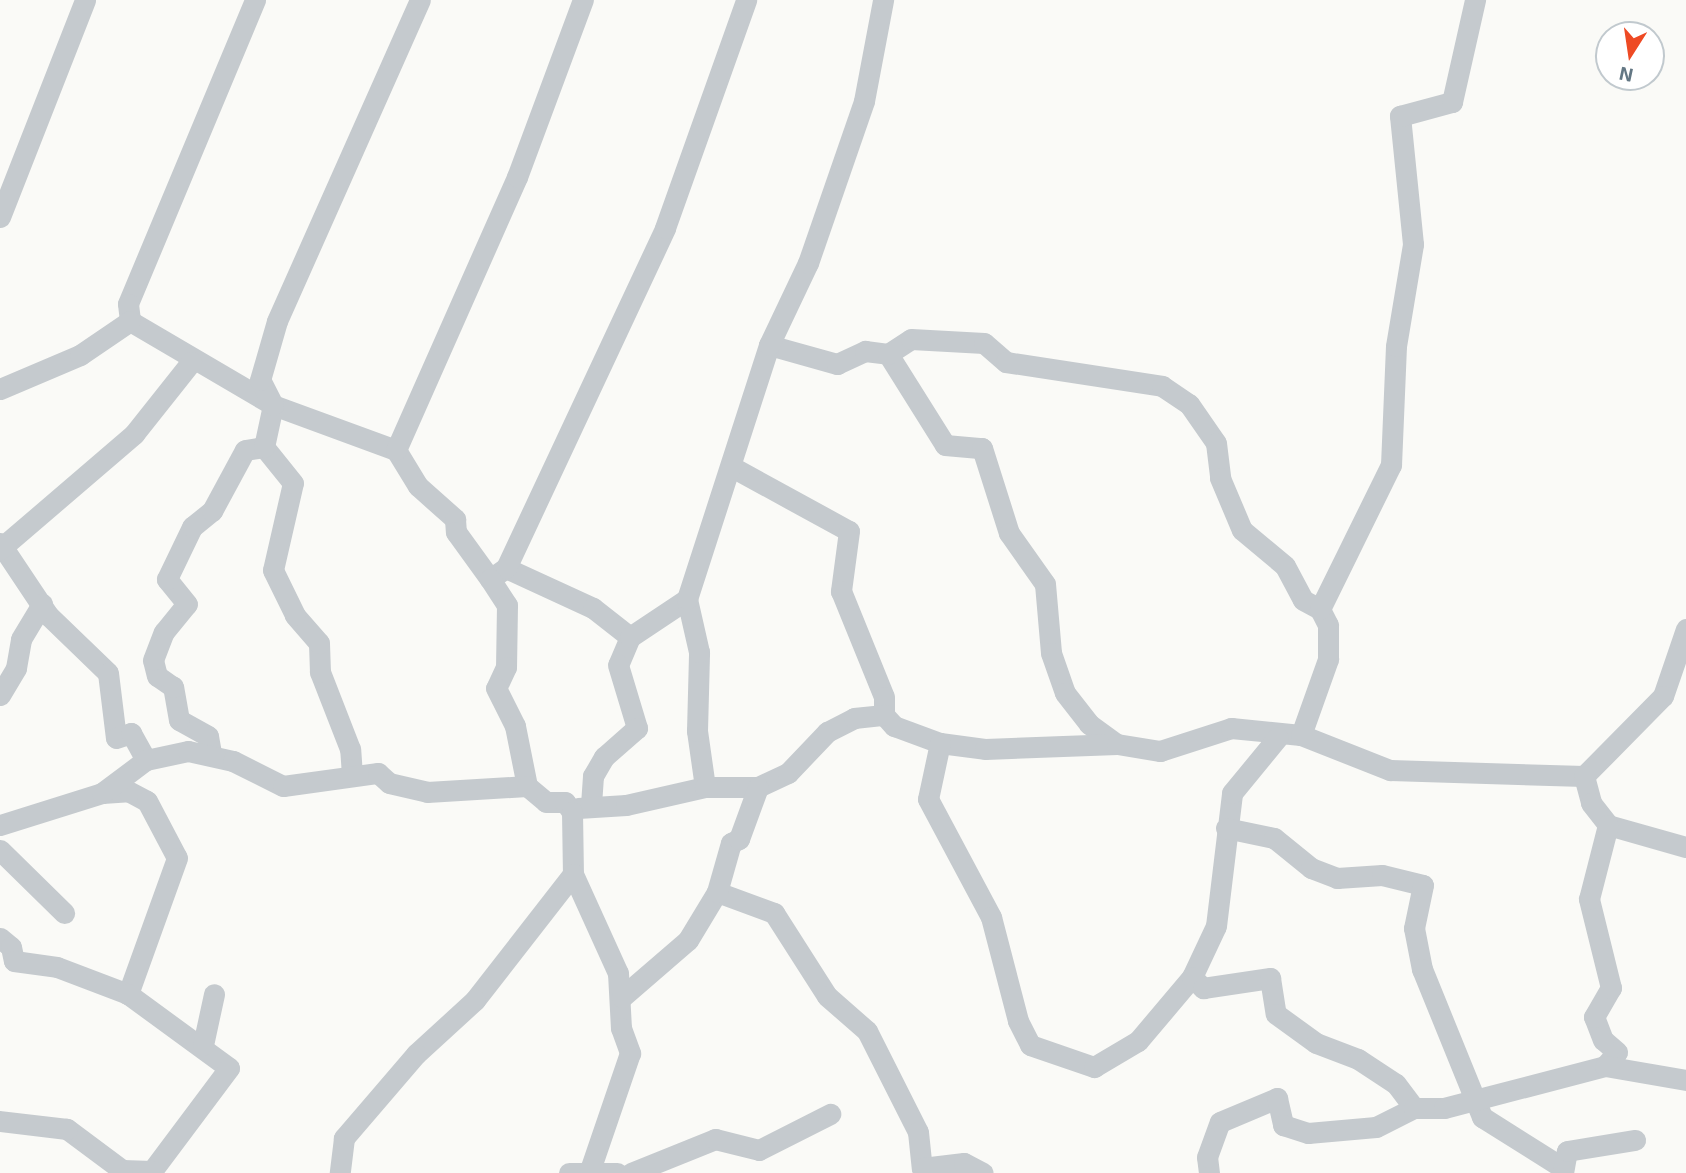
<!DOCTYPE html>
<html>
<head>
<meta charset="utf-8">
<style>
  body { margin:0 }
  #map { position:relative; width:1686px; height:1173px; overflow:hidden; background:#fafaf7; font-family:"Exo 2",sans-serif }
  div>[style] { position:absolute }
  [style*='--x'] { left:calc(var(--x)*1px); top:calc(var(--y)*1px); width:calc(var(--w)*1px); rotate:calc(var(--a)*1deg) }
  .minor>* { height:21px; margin:-10.5px; padding:0 10.5px; transform-origin:10.5px; border-radius:10.5px; background:#c5cace }
  span { translate:-50% -50%; white-space:nowrap; text-align:center; line-height:1.15; -webkit-text-stroke:7px #fff; paint-order:stroke }
  .north { position:absolute; left:1595px; top:21px; width:70px; height:70px; box-sizing:border-box; background:#fff; border:2px solid #c1c9ce; border-radius:50%; rotate:192deg; font-size:19px; font-weight:700; line-height:28px; text-align:center; color:#637784 }
  .north::after { content:''; display:block; margin:auto; width:24px; height:32px; background:#ee4a24; clip-path:polygon(50% 0,100% 100%,50% 72%,0 100%) }
</style>
</head>
<body>
<div id="map">
  <div class="minor">
    <i style="--x:255;--y:0;--w:329;--a:112.7"></i>
    <i style="--x:128;--y:304;--w:17;--a:83"></i>
    <i style="--x:130;--y:321;--w:166;--a:30.4"></i>
    <i style="--x:273;--y:405;--w:131;--a:20.1"></i>
    <i style="--x:396;--y:450;--w:42;--a:58.6"></i>
    <i style="--x:418;--y:486;--w:50;--a:41.7"></i>
    <i style="--x:455;--y:519;--w:13;--a:86"></i>
    <i style="--x:456;--y:532;--w:58;--a:54.1"></i>
    <i style="--x:490;--y:579;--w:19;--a:-35"></i>
    <i style="--x:506;--y:568;--w:96;--a:24.7"></i>
    <i style="--x:593;--y:608;--w:47;--a:38.1"></i>
    <i style="--x:630;--y:637;--w:30;--a:113"></i>
    <i style="--x:618;--y:665;--w:66;--a:73.2"></i>
    <i style="--x:637;--y:728;--w:44;--a:138.7"></i>
    <i style="--x:604;--y:757;--w:22;--a:120"></i>
    <i style="--x:593;--y:776;--w:29;--a:94"></i>
    <i style="--x:0;--y:217;--w:233;--a:-68.6"></i>
    <i style="--x:769;--y:345;--w:71;--a:15.6"></i>
    <i style="--x:837;--y:364;--w:31;--a:-25"></i>
    <i style="--x:865;--y:351;--w:23;--a:7"></i>
    <i style="--x:888;--y:354;--w:107;--a:57.9"></i>
    <i style="--x:945;--y:445;--w:37;--a:5"></i>
    <i style="--x:982;--y:448;--w:89;--a:72.4"></i>
    <i style="--x:1009;--y:533;--w:62;--a:54.8"></i>
    <i style="--x:1045;--y:584;--w:69;--a:85"></i>
    <i style="--x:1051;--y:653;--w:42;--a:70.7"></i>
    <i style="--x:1065;--y:693;--w:39;--a:52"></i>
    <i style="--x:1089;--y:724;--w:34;--a:36"></i>
    <i style="--x:888;--y:354;--w:27;--a:-33"></i>
    <i style="--x:911;--y:339;--w:73;--a:3.1"></i>
    <i style="--x:984;--y:343;--w:29;--a:41"></i>
    <i style="--x:1006;--y:362;--w:158;--a:8.7"></i>
    <i style="--x:1162;--y:386;--w:32;--a:34"></i>
    <i style="--x:1189;--y:404;--w:47;--a:55.3"></i>
    <i style="--x:1216;--y:443;--w:35;--a:83"></i>
    <i style="--x:1220;--y:478;--w:56;--a:67.1"></i>
    <i style="--x:1242;--y:530;--w:56;--a:39.9"></i>
    <i style="--x:1285;--y:566;--w:38;--a:62"></i>
    <i style="--x:1303;--y:600;--w:19;--a:28"></i>
    <i style="--x:0;--y:389;--w:87;--a:-23"></i>
    <i style="--x:80;--y:355;--w:60;--a:-34.2"></i>
    <i style="--x:396;--y:450;--w:299;--a:-66.1"></i>
    <i style="--x:517;--y:177;--w:189;--a:-69.6"></i>
    <i style="--x:732;--y:467;--w:133;--a:28.7"></i>
    <i style="--x:849;--y:531;--w:61;--a:97.6"></i>
    <i style="--x:841;--y:591;--w:114;--a:67.9"></i>
    <i style="--x:884;--y:697;--w:18;--a:90"></i>
    <i style="--x:884;--y:715;--w:15;--a:48"></i>
    <i style="--x:894;--y:726;--w:49;--a:20.3"></i>
    <i style="--x:940;--y:743;--w:45;--a:7.6"></i>
    <i style="--x:985;--y:749;--w:132;--a:-2.2"></i>
    <i style="--x:1117;--y:744;--w:44;--a:9.2"></i>
    <i style="--x:1160;--y:751;--w:75;--a:-17.9"></i>
    <i style="--x:1231;--y:728;--w:70;--a:5.7"></i>
    <i style="--x:1301;--y:735;--w:96;--a:21.5"></i>
    <i style="--x:1390;--y:770;--w:194;--a:1.8"></i>
    <i style="--x:0;--y:543;--w:87;--a:56.3"></i>
    <i style="--x:48;--y:615;--w:83;--a:44"></i>
    <i style="--x:108;--y:673;--w:65;--a:83"></i>
    <i style="--x:116;--y:738;--w:16;--a:-18"></i>
    <i style="--x:131;--y:733;--w:31;--a:61"></i>
    <i style="--x:0;--y:549;--w:177;--a:-40.6"></i>
    <i style="--x:134;--y:434;--w:92;--a:-51.6"></i>
    <i style="--x:506;--y:568;--w:375;--a:-64.9"></i>
    <i style="--x:665;--y:228;--w:242;--a:-70.4"></i>
    <i style="--x:490;--y:579;--w:31;--a:57"></i>
    <i style="--x:507;--y:605;--w:62;--a:90.9"></i>
    <i style="--x:506;--y:667;--w:23;--a:115"></i>
    <i style="--x:496;--y:688;--w:42;--a:63.4"></i>
    <i style="--x:515;--y:726;--w:61;--a:78.7"></i>
    <i style="--x:1686;--y:629;--w:71;--a:108.9"></i>
    <i style="--x:1663;--y:696;--w:112;--a:134.6"></i>
    <i style="--x:1584;--y:776;--w:28;--a:75"></i>
    <i style="--x:1591;--y:803;--w:28;--a:52"></i>
    <i style="--x:1608;--y:825;--w:81;--a:15.8"></i>
    <i style="--x:630;--y:637;--w:69;--a:-33.7"></i>
    <i style="--x:0;--y:695;--w:31;--a:-59"></i>
    <i style="--x:16;--y:668;--w:29;--a:-80"></i>
    <i style="--x:21;--y:639;--w:41;--a:-59"></i>
    <i style="--x:1301;--y:735;--w:81;--a:-70.4"></i>
    <i style="--x:1328;--y:659;--w:34;--a:-90"></i>
    <i style="--x:1328;--y:625;--w:18;--a:-117"></i>
    <i style="--x:1320;--y:609;--w:161;--a:-63.8"></i>
    <i style="--x:1391;--y:465;--w:119;--a:-87.6"></i>
    <i style="--x:1396;--y:346;--w:103;--a:-80.5"></i>
    <i style="--x:1413;--y:244;--w:129;--a:-95.8"></i>
    <i style="--x:1400;--y:116;--w:54;--a:-15.1"></i>
    <i style="--x:1452;--y:102;--w:105;--a:-77.3"></i>
    <i style="--x:940;--y:743;--w:57;--a:102.1"></i>
    <i style="--x:928;--y:799;--w:134;--a:61.9"></i>
    <i style="--x:991;--y:917;--w:107;--a:75.4"></i>
    <i style="--x:1018;--y:1021;--w:27;--a:63"></i>
    <i style="--x:1030;--y:1045;--w:68;--a:19"></i>
    <i style="--x:1094;--y:1067;--w:51;--a:-30.6"></i>
    <i style="--x:1138;--y:1041;--w:84;--a:-49.8"></i>
    <i style="--x:1192;--y:977;--w:56;--a:-64.8"></i>
    <i style="--x:1216;--y:926;--w:134;--a:-83.1"></i>
    <i style="--x:1232;--y:793;--w:72;--a:-50.6"></i>
    <i style="--x:211;--y:753;--w:17;--a:-100"></i>
    <i style="--x:208;--y:736;--w:33;--a:-151"></i>
    <i style="--x:179;--y:720;--w:34;--a:-100"></i>
    <i style="--x:173;--y:687;--w:19;--a:-145"></i>
    <i style="--x:157;--y:676;--w:16;--a:-104"></i>
    <i style="--x:153;--y:660;--w:30;--a:-69"></i>
    <i style="--x:164;--y:632;--w:36;--a:-51"></i>
    <i style="--x:187;--y:604;--w:32;--a:-129"></i>
    <i style="--x:167;--y:579;--w:58;--a:-64.3"></i>
    <i style="--x:192;--y:527;--w:26;--a:-39"></i>
    <i style="--x:212;--y:511;--w:69;--a:-61.6"></i>
    <i style="--x:245;--y:450;--w:19;--a:-9"></i>
    <i style="--x:352;--y:775;--w:26;--a:-94"></i>
    <i style="--x:350;--y:749;--w:83;--a:-111.3"></i>
    <i style="--x:320;--y:672;--w:29;--a:-92"></i>
    <i style="--x:319;--y:643;--w:37;--a:-131"></i>
    <i style="--x:295;--y:615;--w:50;--a:-116.1"></i>
    <i style="--x:273;--y:570;--w:89;--a:-77.1"></i>
    <i style="--x:293;--y:483;--w:46;--a:-128.9"></i>
    <i style="--x:264;--y:447;--w:43;--a:-77.9"></i>
    <i style="--x:273;--y:405;--w:28;--a:-117"></i>
    <i style="--x:260;--y:380;--w:61;--a:-73.9"></i>
    <i style="--x:277;--y:321;--w:351;--a:-66"></i>
    <i style="--x:705;--y:787;--w:57;--a:-98.1"></i>
    <i style="--x:697;--y:731;--w:79;--a:-88.5"></i>
    <i style="--x:699;--y:652;--w:54;--a:-102.8"></i>
    <i style="--x:687;--y:599;--w:267;--a:-72.1"></i>
    <i style="--x:769;--y:345;--w:91;--a:-64.6"></i>
    <i style="--x:808;--y:263;--w:171;--a:-70.9"></i>
    <i style="--x:864;--y:101;--w:103;--a:-79.3"></i>
    <i style="--x:102;--y:793;--w:26;--a:-4"></i>
    <i style="--x:128;--y:791;--w:21;--a:28"></i>
    <i style="--x:147;--y:801;--w:64;--a:62.2"></i>
    <i style="--x:177;--y:858;--w:145;--a:109.8"></i>
    <i style="--x:578;--y:808;--w:48;--a:-3.6"></i>
    <i style="--x:626;--y:805;--w:81;--a:-12.8"></i>
    <i style="--x:705;--y:787;--w:53;--a:0"></i>
    <i style="--x:758;--y:787;--w:33;--a:-25"></i>
    <i style="--x:788;--y:773;--w:57;--a:-46.4"></i>
    <i style="--x:827;--y:732;--w:30;--a:-27"></i>
    <i style="--x:854;--y:718;--w:30;--a:-6"></i>
    <i style="--x:0;--y:825;--w:107;--a:-17.4"></i>
    <i style="--x:102;--y:793;--w:55;--a:-36.9"></i>
    <i style="--x:146;--y:760;--w:43;--a:-12.1"></i>
    <i style="--x:188;--y:751;--w:46;--a:12.5"></i>
    <i style="--x:233;--y:761;--w:56;--a:26.6"></i>
    <i style="--x:283;--y:786;--w:96;--a:-7.8"></i>
    <i style="--x:378;--y:773;--w:15;--a:42"></i>
    <i style="--x:389;--y:783;--w:39;--a:13"></i>
    <i style="--x:427;--y:792;--w:100;--a:-3.4"></i>
    <i style="--x:527;--y:786;--w:25;--a:40"></i>
    <i style="--x:546;--y:802;--w:19;--a:0"></i>
    <i style="--x:565;--y:802;--w:12;--a:55"></i>
    <i style="--x:572;--y:812;--w:62;--a:89.1"></i>
    <i style="--x:573;--y:874;--w:160;--a:127.9"></i>
    <i style="--x:475;--y:1000;--w:80;--a:137.5"></i>
    <i style="--x:416;--y:1054;--w:111;--a:130.6"></i>
    <i style="--x:344;--y:1138;--w:35;--a:97"></i>
    <i style="--x:1226;--y:828;--w:49;--a:11.8"></i>
    <i style="--x:1274;--y:838;--w:48;--a:39"></i>
    <i style="--x:1311;--y:868;--w:28;--a:21"></i>
    <i style="--x:1337;--y:878;--w:45;--a:-3.8"></i>
    <i style="--x:1382;--y:875;--w:42;--a:13.7"></i>
    <i style="--x:1423;--y:885;--w:44;--a:101.8"></i>
    <i style="--x:1414;--y:928;--w:42;--a:79"></i>
    <i style="--x:1422;--y:969;--w:160;--a:67.9"></i>
    <i style="--x:1482;--y:1117;--w:96;--a:32.2"></i>
    <i style="--x:0;--y:850;--w:90;--a:44.5"></i>
    <i style="--x:573;--y:874;--w:109;--a:65.6"></i>
    <i style="--x:618;--y:973;--w:55;--a:86.9"></i>
    <i style="--x:621;--y:1028;--w:27;--a:70"></i>
    <i style="--x:630;--y:1053;--w:124;--a:108.9"></i>
    <i style="--x:717;--y:892;--w:61;--a:20.2"></i>
    <i style="--x:774;--y:913;--w:98;--a:57.4"></i>
    <i style="--x:827;--y:996;--w:53;--a:41.2"></i>
    <i style="--x:867;--y:1031;--w:113;--a:63.2"></i>
    <i style="--x:918;--y:1132;--w:36;--a:84"></i>
    <i style="--x:922;--y:1168;--w:42;--a:-6.8"></i>
    <i style="--x:964;--y:1163;--w:21;--a:28"></i>
    <i style="--x:0;--y:938;--w:14;--a:39"></i>
    <i style="--x:11;--y:947;--w:14;--a:78"></i>
    <i style="--x:14;--y:961;--w:43;--a:7.9"></i>
    <i style="--x:57;--y:967;--w:76;--a:20.8"></i>
    <i style="--x:128;--y:994;--w:125;--a:36.2"></i>
    <i style="--x:229;--y:1068;--w:129;--a:126.8"></i>
    <i style="--x:152;--y:1171;--w:30;--a:-178"></i>
    <i style="--x:122;--y:1170;--w:69;--a:-143.3"></i>
    <i style="--x:67;--y:1129;--w:67;--a:-173.2"></i>
    <i style="--x:1192;--y:977;--w:16;--a:45"></i>
    <i style="--x:1203;--y:988;--w:68;--a:-8.5"></i>
    <i style="--x:1270;--y:978;--w:36;--a:81"></i>
    <i style="--x:1276;--y:1014;--w:49;--a:35.9"></i>
    <i style="--x:1316;--y:1043;--w:45;--a:20.9"></i>
    <i style="--x:1358;--y:1059;--w:45;--a:33.3"></i>
    <i style="--x:1396;--y:1084;--w:30;--a:53"></i>
    <i style="--x:622;--y:997;--w:87;--a:-40.8"></i>
    <i style="--x:688;--y:940;--w:56;--a:-58.9"></i>
    <i style="--x:717;--y:892;--w:51;--a:-74.1"></i>
    <i style="--x:731;--y:843;--w:9;--a:-27"></i>
    <i style="--x:739;--y:839;--w:55;--a:-69.9"></i>
    <i style="--x:203;--y:1045;--w:52;--a:-77.8"></i>
    <i style="--x:1605;--y:1066;--w:18;--a:-49"></i>
    <i style="--x:1617;--y:1052;--w:18;--a:-139"></i>
    <i style="--x:1603;--y:1040;--w:25;--a:-111"></i>
    <i style="--x:1594;--y:1017;--w:34;--a:-60"></i>
    <i style="--x:1611;--y:988;--w:92;--a:-103.9"></i>
    <i style="--x:1589;--y:899;--w:76;--a:-75.6"></i>
    <i style="--x:569;--y:1173;--w:48;--a:0"></i>
    <i style="--x:631;--y:1173;--w:91;--a:-22"></i>
    <i style="--x:715;--y:1139;--w:45;--a:14"></i>
    <i style="--x:759;--y:1150;--w:80;--a:-26.9"></i>
    <i style="--x:1209;--y:1173;--w:16;--a:-97"></i>
    <i style="--x:1207;--y:1157;--w:37;--a:-70"></i>
    <i style="--x:1220;--y:1122;--w:62;--a:-22.8"></i>
    <i style="--x:1277;--y:1098;--w:28;--a:77"></i>
    <i style="--x:1283;--y:1125;--w:26;--a:18"></i>
    <i style="--x:1308;--y:1133;--w:68;--a:-5"></i>
    <i style="--x:1376;--y:1127;--w:42;--a:-26.6"></i>
    <i style="--x:1414;--y:1108;--w:30;--a:0"></i>
    <i style="--x:1444;--y:1108;--w:166;--a:-14.6"></i>
    <i style="--x:1605;--y:1066;--w:82;--a:9.8"></i>
    <i style="--x:1563;--y:1173;--w:22;--a:-80"></i>
    <i style="--x:1567;--y:1151;--w:69;--a:-9.2"></i>
  </div>
  <div class="north">N</div>
</div>
</body>
</html>
